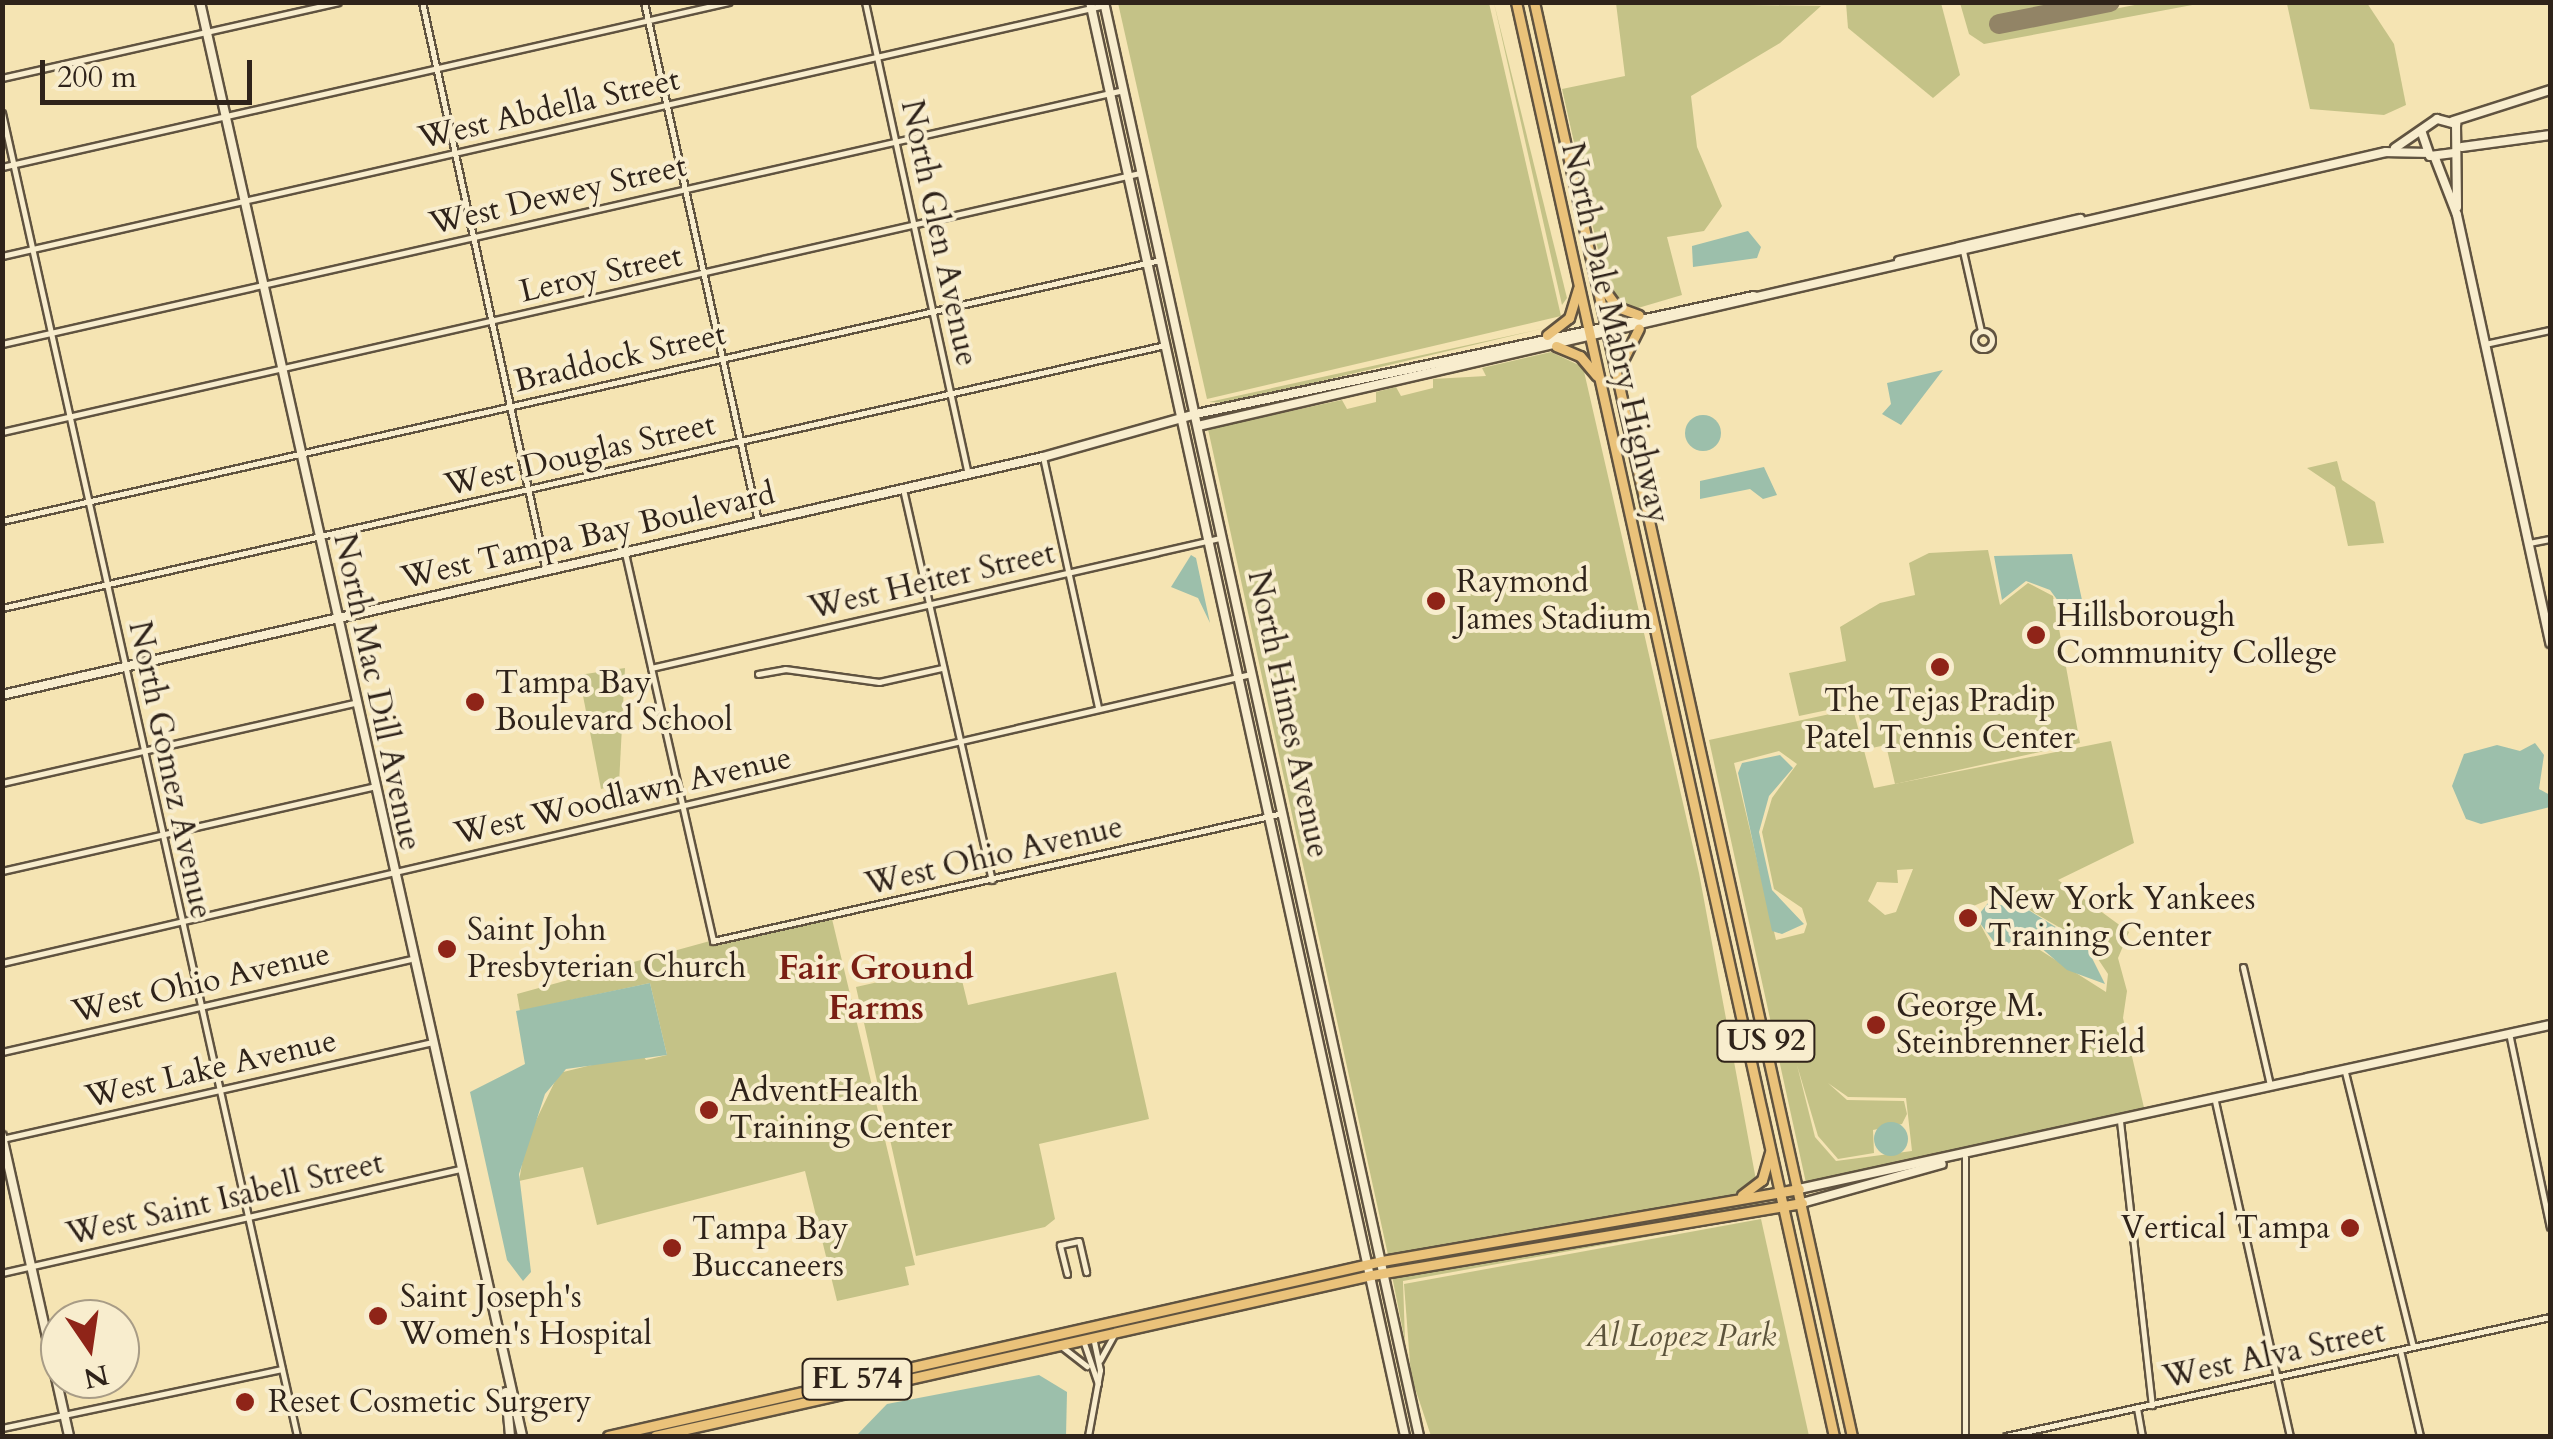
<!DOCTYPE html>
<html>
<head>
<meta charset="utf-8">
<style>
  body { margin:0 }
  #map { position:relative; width:2553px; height:1439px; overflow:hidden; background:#f5e4b3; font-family:Cardo,serif }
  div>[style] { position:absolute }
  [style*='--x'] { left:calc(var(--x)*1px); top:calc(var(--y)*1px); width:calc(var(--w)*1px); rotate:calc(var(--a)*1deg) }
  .green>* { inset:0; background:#c4c287 }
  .water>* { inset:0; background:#9cbfab }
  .round { border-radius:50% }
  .taxiway>* { height:20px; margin:-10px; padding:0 10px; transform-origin:10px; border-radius:10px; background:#928466 }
  .roads { filter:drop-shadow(2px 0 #605340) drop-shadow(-2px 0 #605340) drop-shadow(0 2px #605340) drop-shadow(0 -2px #605340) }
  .street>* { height:5px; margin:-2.5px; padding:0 2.5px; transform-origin:2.5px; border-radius:2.5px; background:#f8edce }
  .street>.ring { margin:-2.5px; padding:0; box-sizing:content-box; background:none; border:5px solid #f8edce; border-radius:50% }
  .secondary>* { height:8px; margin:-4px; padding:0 4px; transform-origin:4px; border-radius:4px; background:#f8edce }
  .primary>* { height:9px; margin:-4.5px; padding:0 4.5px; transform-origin:4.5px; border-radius:4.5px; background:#eac27a }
  .dots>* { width:28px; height:28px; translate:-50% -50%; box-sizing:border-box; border:5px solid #f8edce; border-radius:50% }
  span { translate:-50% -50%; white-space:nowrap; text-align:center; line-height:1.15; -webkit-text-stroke:8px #f8edce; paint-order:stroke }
  .shield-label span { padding:2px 8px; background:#f8edce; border:2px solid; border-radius:8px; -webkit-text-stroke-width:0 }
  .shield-label { font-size:30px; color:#2f231a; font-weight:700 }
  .street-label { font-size:32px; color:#2f231a }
  .poi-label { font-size:32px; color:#2f231a }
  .left { translate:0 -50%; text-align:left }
  .right { translate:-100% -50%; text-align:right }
  .park-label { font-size:32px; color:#5c533b; font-style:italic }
  .neighbourhood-label { font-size:35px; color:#7a1f14; font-weight:700 }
  .frame { position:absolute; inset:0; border:5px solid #2f231a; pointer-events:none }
  .north { position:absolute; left:40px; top:1299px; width:100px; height:100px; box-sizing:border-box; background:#f8edce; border:2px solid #a89c86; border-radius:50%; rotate:167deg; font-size:28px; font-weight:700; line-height:40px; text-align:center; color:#2f231a }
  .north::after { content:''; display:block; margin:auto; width:35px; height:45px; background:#8f2418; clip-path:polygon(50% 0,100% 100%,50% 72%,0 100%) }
  .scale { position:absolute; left:40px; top:60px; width:212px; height:45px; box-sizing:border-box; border:5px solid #2f231a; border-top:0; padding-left:12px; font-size:30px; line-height:35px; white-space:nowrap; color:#2f231a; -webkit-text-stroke:8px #f8edce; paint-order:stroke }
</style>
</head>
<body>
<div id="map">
  <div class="green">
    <i style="clip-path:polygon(1118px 3px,1489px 3px,1561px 316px,1207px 399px)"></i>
    <i style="clip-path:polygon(1494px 3px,1567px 298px,1562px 305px)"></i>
    <i style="clip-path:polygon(1616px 3px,1821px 6px,1780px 43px,1691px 96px,1697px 147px,1722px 206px,1704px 231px,1667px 237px,1682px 295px,1638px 308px,1619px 303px,1606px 285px,1562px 89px,1625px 76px)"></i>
    <i style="clip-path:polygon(1846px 3px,1941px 3px,1960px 75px,1933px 98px,1848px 28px)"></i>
    <i style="clip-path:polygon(1960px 3px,2076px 3px,1997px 18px,1999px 31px,2145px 3px,2203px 3px,1984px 44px,1969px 34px)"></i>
    <i style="clip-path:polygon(2367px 3px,2394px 44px,2406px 105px,2384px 115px,2310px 109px,2287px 4px)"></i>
    <i style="clip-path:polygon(1545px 328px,1229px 403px,1209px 402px)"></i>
    <i style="clip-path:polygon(1551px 352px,1583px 367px,1699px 873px,1756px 1180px,1734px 1194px,1388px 1255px,1208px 429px,1342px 400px,1347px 409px,1376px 402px,1376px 392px,1396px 387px,1401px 396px,1433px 388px,1433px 379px,1486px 376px,1482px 368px)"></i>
    <i style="clip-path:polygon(2337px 461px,2342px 480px,2375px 502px,2384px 543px,2348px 546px,2335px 487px,2307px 468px)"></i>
    <i style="clip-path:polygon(1988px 550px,2000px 605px,2028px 583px,2053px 596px,2080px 743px,1895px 784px,1886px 745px,1867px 749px,1856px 704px,1799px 716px,1789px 673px,1846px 661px,1840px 627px,1880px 603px,1915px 595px,1909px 563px,1929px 553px)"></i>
    <i style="clip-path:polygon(625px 668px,619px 784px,601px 789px,579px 675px)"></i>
    <i style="clip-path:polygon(evenodd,1853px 709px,1874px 788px,2111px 741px,2134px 843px,2058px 880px,2129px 932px,2118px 958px,2127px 991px,2123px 1018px,2145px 1112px,1806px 1183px,1709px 740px,1853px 709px,1779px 751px,1797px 764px,1772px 798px,1762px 832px,1774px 889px,1802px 908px,1807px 924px,1804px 933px,1776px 940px,1734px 763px,1779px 751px,1853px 709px,1913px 869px,1896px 912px,1885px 915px,1868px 901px,1877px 882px,1898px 883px,1897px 870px,1913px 869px,1853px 709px,2002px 894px,2088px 944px,2108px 974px,2106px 992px,2032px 945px,1993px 948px,1971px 907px,2002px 894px,1853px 709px,1797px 1065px,1818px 1136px,1838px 1159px,1874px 1153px,1873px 1130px,1902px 1124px,1907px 1114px,1904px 1101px,1847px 1100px,1828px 1083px,1848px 1097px,1906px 1098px,1912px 1151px,1836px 1161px,1815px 1137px,1797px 1065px)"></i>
    <i style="clip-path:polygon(832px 919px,915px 1265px,905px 1267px,909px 1285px,837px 1301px,805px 1171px,597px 1225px,583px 1167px,519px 1181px,526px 1141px,559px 1073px,641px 1053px,646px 1060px,667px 1055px,650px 983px,520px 1011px,517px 994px,710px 941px)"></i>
    <i style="clip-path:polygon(958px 964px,968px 1005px,1116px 972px,1149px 1119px,1039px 1144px,1055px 1219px,1045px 1227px,916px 1256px,856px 987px)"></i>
    <i style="clip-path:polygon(1760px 1199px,1761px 1206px,1389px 1264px)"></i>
    <i style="clip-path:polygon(1763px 1216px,1403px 1281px,1405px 1341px,1392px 1276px)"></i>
    <i style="clip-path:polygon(1761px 1219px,1809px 1436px,1431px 1436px,1411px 1376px,1404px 1284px)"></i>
  </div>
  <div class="water">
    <i style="clip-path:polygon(1748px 231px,1761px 247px,1757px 258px,1693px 267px,1692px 246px)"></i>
    <i style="clip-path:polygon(1943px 370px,1901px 425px,1882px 414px,1891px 404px,1887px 383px)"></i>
    <i class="round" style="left:1685px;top:415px;width:36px;height:36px"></i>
    <i style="clip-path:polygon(1764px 467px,1777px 495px,1763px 499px,1750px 489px,1700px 499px,1700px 481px)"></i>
    <i style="clip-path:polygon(2072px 554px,2082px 600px,2061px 605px,2050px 590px,2026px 581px,2002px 600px,1994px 556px)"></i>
    <i style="clip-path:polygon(1191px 555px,1196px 558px,1210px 623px,1198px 598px,1171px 587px)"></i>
    <i style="clip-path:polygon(2535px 743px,2544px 755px,2539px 789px,2550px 795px,2550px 807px,2481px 824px,2466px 819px,2452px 786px,2464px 754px,2497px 745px,2520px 751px)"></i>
    <i style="clip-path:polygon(1780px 755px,1793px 768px,1769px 796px,1759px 832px,1772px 890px,1804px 924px,1782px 934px,1772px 931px,1738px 773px,1742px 763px)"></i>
    <i style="clip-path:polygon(1988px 903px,2027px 909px,2086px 946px,2105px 984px,2067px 970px,2033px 941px,1998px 947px,1976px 918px)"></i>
    <i style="clip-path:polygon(650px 983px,667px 1055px,566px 1069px,545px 1094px,519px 1174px,531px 1272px,523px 1281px,507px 1260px,470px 1092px,525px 1064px,516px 1011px)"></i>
    <i class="round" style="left:1874px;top:1122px;width:34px;height:34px"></i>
    <i style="clip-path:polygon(1039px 1375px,1067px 1392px,1066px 1436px,856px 1436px,887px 1404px)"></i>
  </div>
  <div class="taxiway">
    <i style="--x:1999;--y:24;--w:113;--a:-11.2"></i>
  </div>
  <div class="roads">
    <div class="street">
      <i style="--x:422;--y:2;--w:582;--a:77.71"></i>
      <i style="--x:644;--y:2;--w:532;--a:77.63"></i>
      <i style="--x:865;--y:2;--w:483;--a:77.7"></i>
      <i style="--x:2;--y:78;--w:344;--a:-12.7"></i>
      <i style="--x:2;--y:113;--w:1355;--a:77.43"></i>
      <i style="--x:2;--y:167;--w:745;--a:-12.79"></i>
      <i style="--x:1963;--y:251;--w:82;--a:77.3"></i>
      <i style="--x:2;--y:256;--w:1131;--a:-12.82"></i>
      <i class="ring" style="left:1974px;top:331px;width:13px;height:13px"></i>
      <i style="--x:2;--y:344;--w:1150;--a:-12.76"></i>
      <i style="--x:2485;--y:344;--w:66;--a:-12.2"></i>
      <i style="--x:2;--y:432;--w:1167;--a:-12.82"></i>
      <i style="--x:1043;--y:457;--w:257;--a:77.6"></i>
      <i style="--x:903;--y:489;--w:401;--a:77.2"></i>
      <i style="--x:2;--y:521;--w:1187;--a:-12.7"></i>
      <i style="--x:2529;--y:543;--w:21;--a:-11"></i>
      <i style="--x:625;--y:553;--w:398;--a:77.2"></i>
      <i style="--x:713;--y:941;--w:584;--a:-12.66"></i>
      <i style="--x:2;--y:608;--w:1192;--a:-12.74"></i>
      <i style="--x:651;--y:668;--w:584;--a:-12.87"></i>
      <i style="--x:758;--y:674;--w:27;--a:-10"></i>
      <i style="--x:785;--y:669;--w:95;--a:7.9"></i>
      <i style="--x:879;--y:682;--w:65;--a:-12.5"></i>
      <i style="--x:2;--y:783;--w:361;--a:-12.8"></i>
      <i style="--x:2;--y:871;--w:379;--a:-12.8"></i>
      <i style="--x:2;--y:963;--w:1282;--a:-13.03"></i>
      <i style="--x:2243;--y:967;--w:121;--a:77.1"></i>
      <i style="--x:2509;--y:1033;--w:198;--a:78.1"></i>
      <i style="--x:2;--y:1052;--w:418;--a:-12.8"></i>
      <i style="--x:2345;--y:1072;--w:283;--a:76.1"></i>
      <i style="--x:2215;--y:1101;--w:343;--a:77.4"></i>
      <i style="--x:2120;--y:1121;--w:286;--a:83.6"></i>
      <i style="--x:2;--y:1139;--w:438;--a:-12.7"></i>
      <i style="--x:1965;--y:1157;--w:279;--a:90"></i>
      <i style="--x:2;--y:1273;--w:467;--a:-12.8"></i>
      <i style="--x:1067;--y:1274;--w:30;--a:-104"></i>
      <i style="--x:1060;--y:1245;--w:19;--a:-12"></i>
      <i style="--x:1079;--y:1241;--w:32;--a:77"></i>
      <i style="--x:1083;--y:1340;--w:46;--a:71.2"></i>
      <i style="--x:1061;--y:1346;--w:33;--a:38"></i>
      <i style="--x:2400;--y:1350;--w:88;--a:76.9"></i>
      <i style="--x:1100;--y:1360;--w:29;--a:-61"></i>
      <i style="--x:2137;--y:1408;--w:28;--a:80"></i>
      <i style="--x:2;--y:1428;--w:286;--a:-11.9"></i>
      <i style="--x:1088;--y:1436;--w:67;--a:-79.7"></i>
      <i style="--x:1100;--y:1370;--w:34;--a:-102"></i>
      <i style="--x:2006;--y:1436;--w:557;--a:-12.34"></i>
    </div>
    <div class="secondary">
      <i style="--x:200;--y:2;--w:1470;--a:77.34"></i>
      <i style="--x:1090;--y:2;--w:1468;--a:77.61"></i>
      <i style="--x:1104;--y:2;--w:1468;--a:77.61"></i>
      <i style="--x:2453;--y:121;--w:102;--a:-17.7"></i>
      <i style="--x:2422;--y:133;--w:24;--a:71"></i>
      <i style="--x:2430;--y:156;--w:26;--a:-7"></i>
      <i style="--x:2462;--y:147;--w:89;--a:-7.8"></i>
      <i style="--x:2395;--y:148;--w:51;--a:-34.6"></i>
      <i style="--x:2437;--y:119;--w:20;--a:15"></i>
      <i style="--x:2456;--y:124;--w:83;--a:89.3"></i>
      <i style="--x:2435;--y:158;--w:61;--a:68.9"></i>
      <i style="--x:2457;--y:215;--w:438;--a:77.7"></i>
      <i style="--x:1899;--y:261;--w:186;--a:-13.1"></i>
      <i style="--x:1198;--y:426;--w:1219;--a:-12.99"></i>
      <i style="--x:2386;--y:152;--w:41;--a:1.4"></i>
      <i style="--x:2;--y:695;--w:1068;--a:-12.88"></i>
      <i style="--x:1043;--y:457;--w:159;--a:-15.7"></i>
      <i style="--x:1196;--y:414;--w:570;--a:-11.94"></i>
      <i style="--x:2;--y:1136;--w:307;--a:77.4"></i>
      <i style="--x:1799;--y:1189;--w:769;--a:-12.32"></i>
      <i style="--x:1802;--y:1203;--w:145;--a:-15.6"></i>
      <i style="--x:506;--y:1392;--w:44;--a:84.8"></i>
    </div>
    <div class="primary">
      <i style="--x:1516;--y:2;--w:1469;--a:77.5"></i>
      <i style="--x:1534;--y:2;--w:1469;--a:77.5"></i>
      <i style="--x:1603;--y:288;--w:24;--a:54"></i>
      <i style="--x:1617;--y:307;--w:23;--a:20"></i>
      <i style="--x:1547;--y:335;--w:28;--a:-38"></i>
      <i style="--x:1569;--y:318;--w:31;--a:-73"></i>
      <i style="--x:1556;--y:346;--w:26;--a:23"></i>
      <i style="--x:1580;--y:356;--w:26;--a:50"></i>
      <i style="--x:1620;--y:366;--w:42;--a:-63.4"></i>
      <i style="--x:1742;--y:1195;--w:25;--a:-37"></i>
      <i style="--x:1762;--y:1180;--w:29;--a:-74"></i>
      <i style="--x:608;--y:1436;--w:794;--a:-12.74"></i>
      <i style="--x:1382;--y:1261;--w:423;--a:-9.8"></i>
      <i style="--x:655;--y:1436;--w:735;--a:-12.66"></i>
      <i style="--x:1372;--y:1275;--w:436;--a:-9.5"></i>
    </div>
  </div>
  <div class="dots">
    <i style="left:1436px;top:601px;background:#8f2418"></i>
    <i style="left:2036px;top:635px;background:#8f2418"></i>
    <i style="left:1940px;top:667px;background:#8f2418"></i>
    <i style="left:475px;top:702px;background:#8f2418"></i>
    <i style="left:1968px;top:918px;background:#8f2418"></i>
    <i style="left:447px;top:949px;background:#8f2418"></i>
    <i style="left:1876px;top:1025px;background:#8f2418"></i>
    <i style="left:709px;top:1110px;background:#8f2418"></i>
    <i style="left:2350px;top:1228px;background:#8f2418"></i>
    <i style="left:672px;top:1248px;background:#8f2418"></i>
    <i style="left:378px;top:1316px;background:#8f2418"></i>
    <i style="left:245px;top:1402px;background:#8f2418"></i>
  </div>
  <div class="shield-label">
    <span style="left:1766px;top:1041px">US 92</span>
    <span style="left:857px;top:1379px">FL 574</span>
  </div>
  <div class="street-label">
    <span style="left:549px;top:109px;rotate:-13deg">West Abdella Street</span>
    <span style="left:558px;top:195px;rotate:-13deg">West Dewey Street</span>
    <span style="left:939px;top:233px;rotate:78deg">North Glen Avenue</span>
    <span style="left:601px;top:274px;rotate:-13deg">Leroy Street</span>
    <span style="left:1615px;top:333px;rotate:77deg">North Dale Mabry Highway</span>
    <span style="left:620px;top:358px;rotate:-13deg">Braddock Street</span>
    <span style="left:580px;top:455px;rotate:-13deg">West Douglas Street</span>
    <span style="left:588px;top:536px;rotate:-13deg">West Tampa Bay Boulevard</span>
    <span style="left:932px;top:581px;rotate:-13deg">West Heiter Street</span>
    <span style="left:377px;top:692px;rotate:78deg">North Mac Dill Avenue</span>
    <span style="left:1288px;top:714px;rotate:78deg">North Himes Avenue</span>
    <span style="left:170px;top:770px;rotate:78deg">North Gomez Avenue</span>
    <span style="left:623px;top:796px;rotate:-13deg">West Woodlawn Avenue</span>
    <span style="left:994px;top:856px;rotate:-13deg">West Ohio Avenue</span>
    <span style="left:201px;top:983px;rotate:-13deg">West Ohio Avenue</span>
    <span style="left:211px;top:1069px;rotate:-13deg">West Lake Avenue</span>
    <span style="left:225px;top:1199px;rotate:-13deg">West Saint Isabell Street</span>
    <span style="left:2274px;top:1355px;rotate:-12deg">West Alva Street</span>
  </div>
  <div class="poi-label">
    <span class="left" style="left:1456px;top:601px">Raymond<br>James Stadium</span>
    <span class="left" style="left:2056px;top:635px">Hillsborough<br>Community College</span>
    <span class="left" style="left:495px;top:702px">Tampa Bay<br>Boulevard School</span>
    <span style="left:1940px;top:720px">The Tejas Pradip<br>Patel Tennis Center</span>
    <span class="left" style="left:1988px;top:918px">New York Yankees<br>Training Center</span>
    <span class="left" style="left:467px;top:949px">Saint John<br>Presbyterian Church</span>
    <span class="left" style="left:1896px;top:1025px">George M.<br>Steinbrenner Field</span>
    <span class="left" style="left:729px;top:1110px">AdventHealth<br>Training Center</span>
    <span class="right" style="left:2330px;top:1228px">Vertical Tampa</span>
    <span class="left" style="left:692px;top:1248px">Tampa Bay<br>Buccaneers</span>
    <span class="left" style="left:400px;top:1316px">Saint Joseph's<br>Women's Hospital</span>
    <span class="left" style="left:268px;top:1402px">Reset Cosmetic Surgery</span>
  </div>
  <div class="park-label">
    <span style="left:1681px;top:1336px">Al Lopez Park</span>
  </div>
  <div class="neighbourhood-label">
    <span style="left:876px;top:988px">Fair Ground<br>Farms</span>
  </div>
  <div class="frame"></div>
  <div class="north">N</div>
  <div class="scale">200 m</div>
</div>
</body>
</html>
